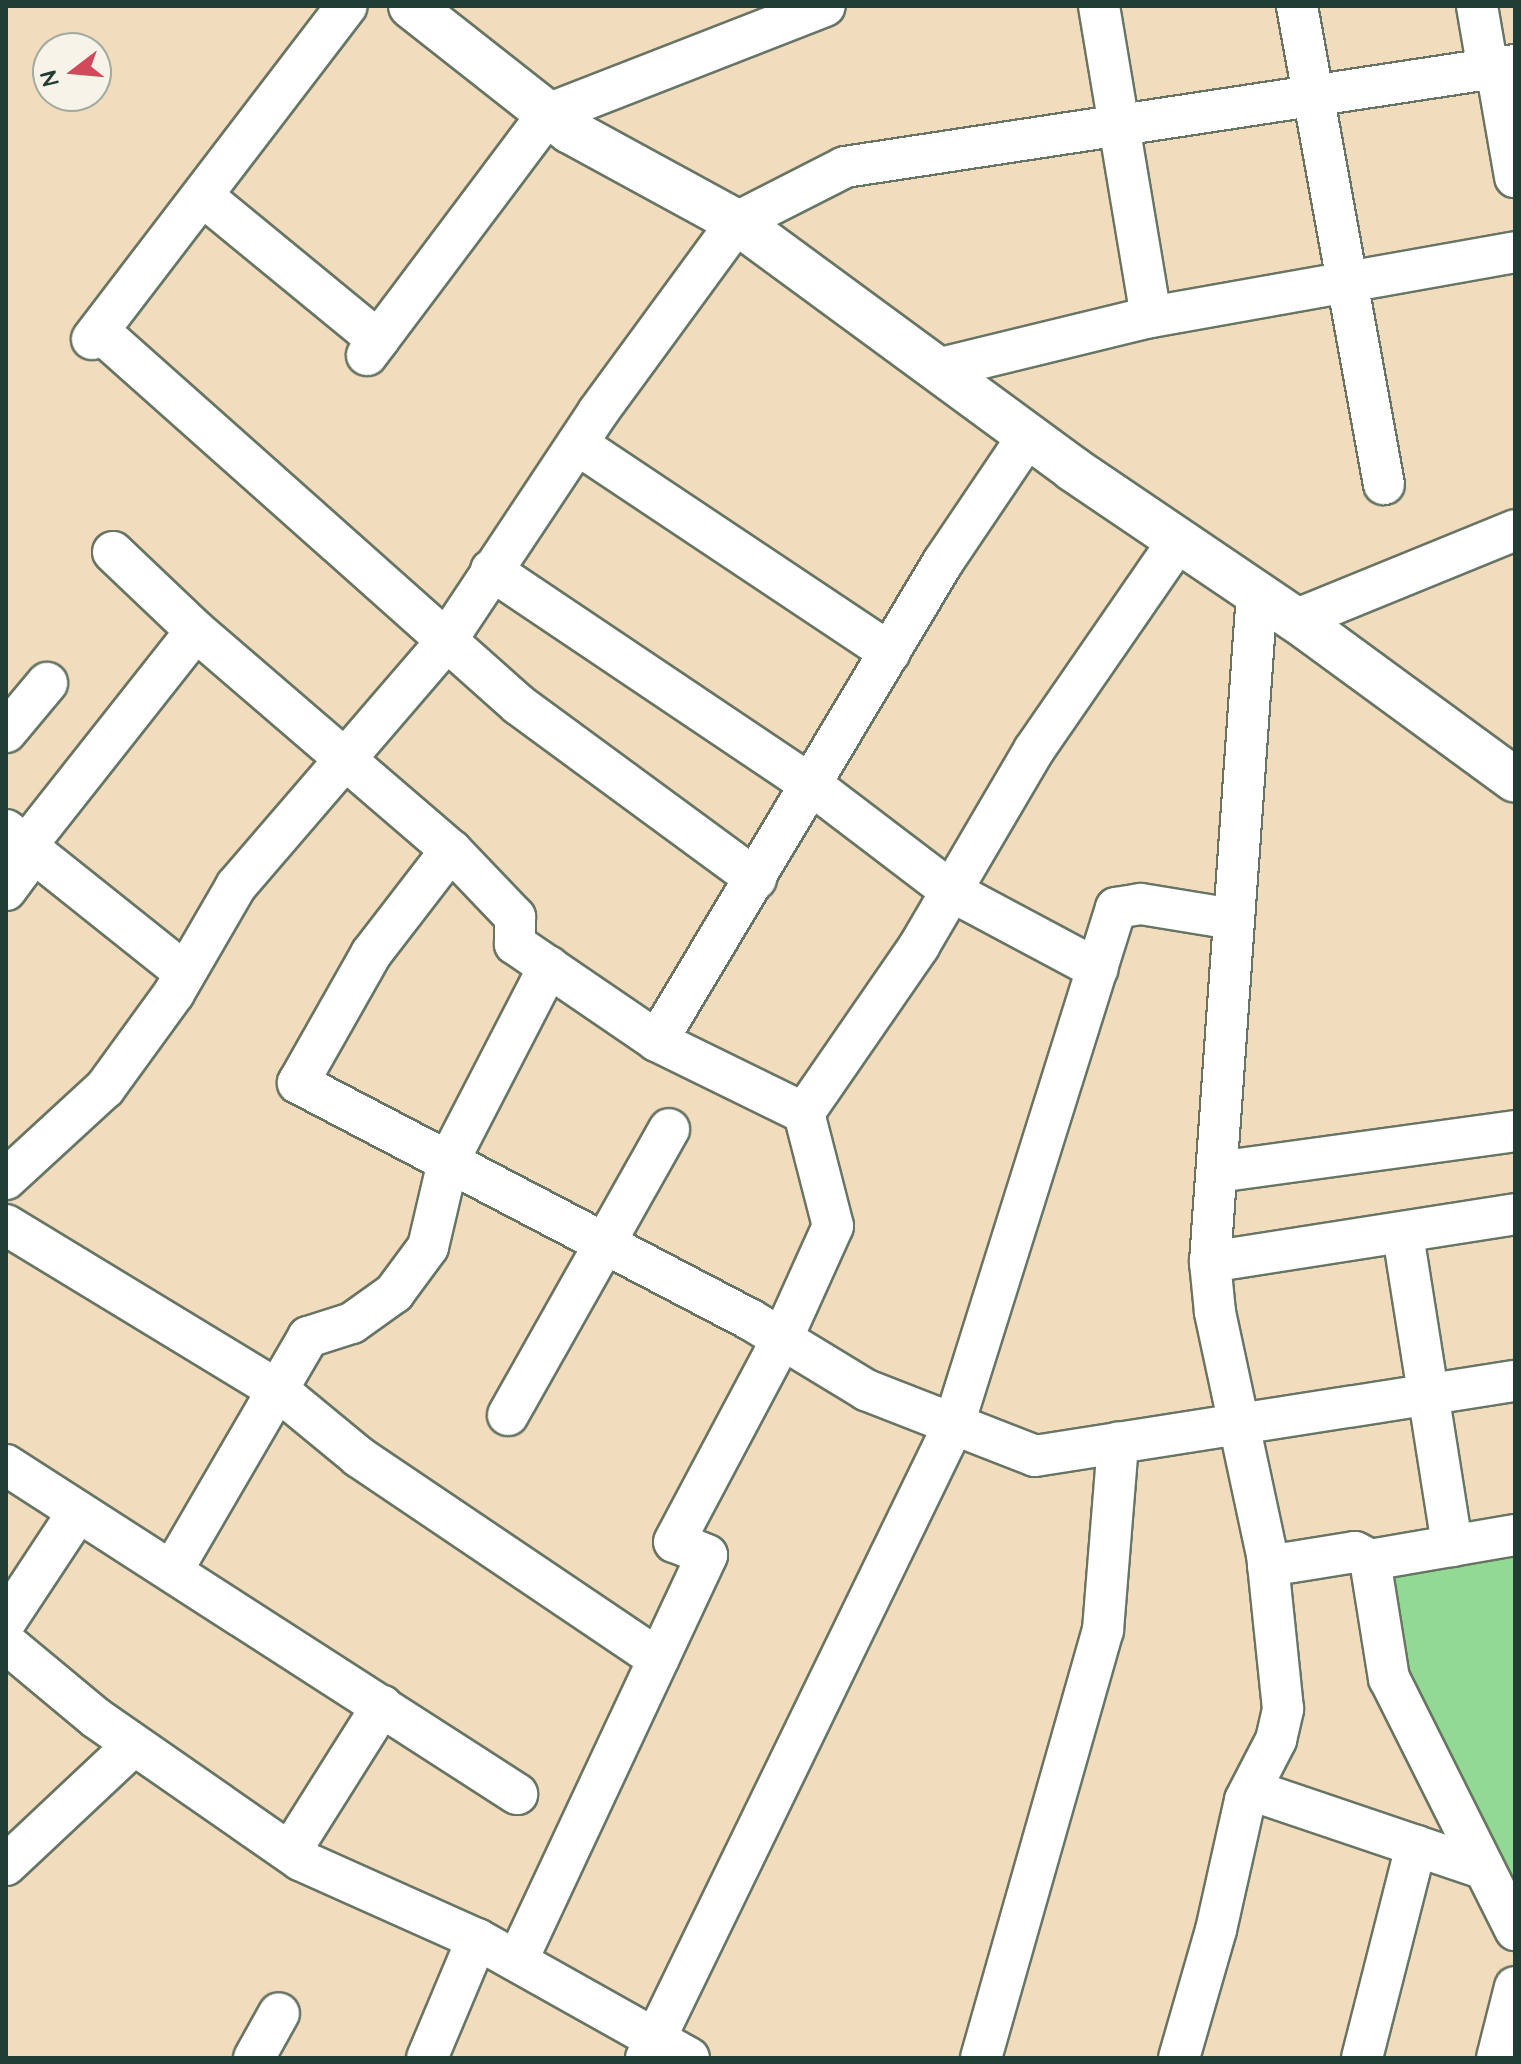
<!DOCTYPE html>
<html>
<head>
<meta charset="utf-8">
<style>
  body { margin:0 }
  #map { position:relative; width:1521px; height:2064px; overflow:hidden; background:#f1ddbe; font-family:"Architects Daughter",sans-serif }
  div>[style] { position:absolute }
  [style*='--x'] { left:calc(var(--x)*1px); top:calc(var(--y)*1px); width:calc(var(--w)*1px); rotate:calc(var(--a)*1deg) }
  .green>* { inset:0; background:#92d994 }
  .roads { filter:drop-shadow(2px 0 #687564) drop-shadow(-2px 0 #687564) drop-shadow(0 2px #687564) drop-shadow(0 -2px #687564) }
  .minor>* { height:40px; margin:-20px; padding:0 20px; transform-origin:20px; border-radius:20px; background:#fff }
  .tertiary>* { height:44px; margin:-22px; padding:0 22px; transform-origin:22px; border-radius:22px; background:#fff }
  span { translate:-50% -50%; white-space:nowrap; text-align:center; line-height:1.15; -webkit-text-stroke:6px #f7f3e8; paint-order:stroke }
  .frame { position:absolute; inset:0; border:8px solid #1f3d34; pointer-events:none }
  .north { position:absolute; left:32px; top:32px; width:80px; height:80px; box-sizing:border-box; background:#f7f3e8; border:2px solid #a1aaa0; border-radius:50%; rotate:254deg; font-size:22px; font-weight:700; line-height:32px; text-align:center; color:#1f3d34 }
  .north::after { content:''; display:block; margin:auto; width:28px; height:36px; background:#d1495b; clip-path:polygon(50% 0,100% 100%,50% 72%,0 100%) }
</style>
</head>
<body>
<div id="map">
  <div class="green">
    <i style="clip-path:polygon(1515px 1552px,1515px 1907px,1410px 1695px,1385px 1571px)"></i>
  </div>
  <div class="roads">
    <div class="minor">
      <i style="--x:1099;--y:6;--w:315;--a:80.5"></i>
      <i style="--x:1297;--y:6;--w:486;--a:79.7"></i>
      <i style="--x:1477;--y:6;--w:65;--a:80.2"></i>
      <i style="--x:1496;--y:68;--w:111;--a:80.1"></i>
      <i style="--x:205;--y:198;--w:224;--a:39.4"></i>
      <i style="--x:99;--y:331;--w:562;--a:41.68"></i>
      <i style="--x:519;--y:705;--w:294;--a:36.3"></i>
      <i style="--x:92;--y:339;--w:419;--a:-52.6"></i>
      <i style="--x:367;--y:355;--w:301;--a:-53.1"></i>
      <i style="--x:548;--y:114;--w:297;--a:-21.3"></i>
      <i style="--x:937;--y:369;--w:220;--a:-13.7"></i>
      <i style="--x:1151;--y:317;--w:370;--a:-10.1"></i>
      <i style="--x:577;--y:444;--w:376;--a:33.7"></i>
      <i style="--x:113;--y:552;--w:115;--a:43.6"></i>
      <i style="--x:196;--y:631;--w:336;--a:40.7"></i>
      <i style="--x:451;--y:850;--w:93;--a:46.3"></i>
      <i style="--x:515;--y:917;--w:27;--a:90"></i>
      <i style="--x:515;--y:944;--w:172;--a:34.3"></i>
      <i style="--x:657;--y:1041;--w:164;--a:26.1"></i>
      <i style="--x:491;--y:570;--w:388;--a:33.9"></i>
      <i style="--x:813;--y:786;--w:173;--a:37.3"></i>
      <i style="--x:951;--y:891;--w:166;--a:28.1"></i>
      <i style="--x:1295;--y:620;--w:238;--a:-22.2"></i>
      <i style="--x:6;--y:732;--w:64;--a:-50.1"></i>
      <i style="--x:6;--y:830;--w:229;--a:38.6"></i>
      <i style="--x:26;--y:846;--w:274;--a:-51.7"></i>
      <i style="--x:451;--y:850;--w:131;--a:127.6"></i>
      <i style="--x:371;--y:954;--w:148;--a:119.5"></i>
      <i style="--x:298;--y:1083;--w:511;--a:27.62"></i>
      <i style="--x:751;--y:1320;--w:135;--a:31.3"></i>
      <i style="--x:866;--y:1390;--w:181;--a:21.3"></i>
      <i style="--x:1035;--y:1456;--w:486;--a:-8.9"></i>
      <i style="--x:6;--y:890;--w:47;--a:-53.6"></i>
      <i style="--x:657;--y:1041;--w:558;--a:-59.16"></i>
      <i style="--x:943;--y:562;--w:152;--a:-56"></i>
      <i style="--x:1217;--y:1172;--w:301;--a:-7.8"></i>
      <i style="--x:6;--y:1179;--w:134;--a:-42.6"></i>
      <i style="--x:105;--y:1088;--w:117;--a:-54"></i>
      <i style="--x:174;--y:993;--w:124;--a:-59.9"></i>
      <i style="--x:236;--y:886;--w:319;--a:-49.3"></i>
      <i style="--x:444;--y:644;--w:278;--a:-56.4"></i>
      <i style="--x:598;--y:412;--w:235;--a:-53.8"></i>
      <i style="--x:737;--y:222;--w:121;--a:-27"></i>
      <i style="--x:845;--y:167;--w:678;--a:-8.66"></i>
      <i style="--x:6;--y:1225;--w:320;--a:31.3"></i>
      <i style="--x:279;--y:1391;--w:104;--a:39.5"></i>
      <i style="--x:359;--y:1457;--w:361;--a:34"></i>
      <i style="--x:1403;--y:1235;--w:315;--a:81"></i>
      <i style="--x:1210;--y:1262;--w:309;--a:-8.9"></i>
      <i style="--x:508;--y:1415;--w:328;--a:-60.6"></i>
      <i style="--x:6;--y:1465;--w:608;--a:32.77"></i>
      <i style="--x:1370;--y:1560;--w:120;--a:80.9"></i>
      <i style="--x:1389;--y:1678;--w:282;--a:63.4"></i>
      <i style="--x:1268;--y:1566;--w:88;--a:-9.1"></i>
      <i style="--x:1355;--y:1552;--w:17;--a:28"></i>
      <i style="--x:1370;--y:1560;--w:147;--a:-9.8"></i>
      <i style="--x:172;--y:1571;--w:271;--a:-59.8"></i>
      <i style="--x:308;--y:1337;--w:46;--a:-17.7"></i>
      <i style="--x:352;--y:1323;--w:52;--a:-35.5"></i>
      <i style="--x:394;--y:1293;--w:57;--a:-53.5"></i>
      <i style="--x:428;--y:1247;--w:87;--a:-76.8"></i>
      <i style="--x:448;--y:1162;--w:220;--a:-62.7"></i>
      <i style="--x:6;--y:1621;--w:131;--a:-56.6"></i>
      <i style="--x:6;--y:1643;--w:117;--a:39.8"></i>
      <i style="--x:96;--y:1718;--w:249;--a:34.8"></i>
      <i style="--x:300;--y:1860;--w:194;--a:24.1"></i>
      <i style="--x:477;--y:1939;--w:243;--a:29.3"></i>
      <i style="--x:1251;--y:1790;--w:243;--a:18.7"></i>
      <i style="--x:290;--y:1852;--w:173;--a:-57.8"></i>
      <i style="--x:6;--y:1865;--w:175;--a:-43.2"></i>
      <i style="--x:517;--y:1961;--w:448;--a:-64.9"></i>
      <i style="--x:707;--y:1555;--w:35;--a:-158"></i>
      <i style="--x:674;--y:1542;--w:230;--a:-62"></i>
      <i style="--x:782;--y:1339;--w:124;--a:-65.7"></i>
      <i style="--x:833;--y:1226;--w:117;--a:-104.4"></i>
      <i style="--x:804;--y:1113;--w:203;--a:-55.4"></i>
      <i style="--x:919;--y:946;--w:227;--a:-59.6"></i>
      <i style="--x:1034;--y:750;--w:254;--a:-55.4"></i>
      <i style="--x:254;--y:2058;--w:51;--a:-60.9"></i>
      <i style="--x:427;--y:2058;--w:129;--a:-67.2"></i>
      <i style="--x:646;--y:2058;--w:705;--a:-64.09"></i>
      <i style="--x:954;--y:1424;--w:541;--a:-72.57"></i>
      <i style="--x:1116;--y:908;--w:25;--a:-9"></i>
      <i style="--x:1141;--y:904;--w:93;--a:9.3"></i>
      <i style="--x:981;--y:2058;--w:445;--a:-74.1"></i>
      <i style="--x:1103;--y:1630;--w:188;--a:-85.4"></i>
      <i style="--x:1179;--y:2058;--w:133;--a:-73.9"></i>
      <i style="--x:1216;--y:1930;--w:133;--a:-77.4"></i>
      <i style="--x:1245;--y:1800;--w:68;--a:-62.7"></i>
      <i style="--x:1276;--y:1740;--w:32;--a:-77"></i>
      <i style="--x:1283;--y:1709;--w:155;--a:-95.9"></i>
      <i style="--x:1267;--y:1555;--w:249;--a:-102.1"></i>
      <i style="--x:1215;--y:1312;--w:50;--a:-95.7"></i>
      <i style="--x:1210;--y:1262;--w:670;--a:-85.98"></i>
      <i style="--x:1362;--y:2058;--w:219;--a:-75.7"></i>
      <i style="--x:1497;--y:2058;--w:73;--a:-75.8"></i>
    </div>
    <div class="tertiary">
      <i style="--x:411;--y:6;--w:202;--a:38.2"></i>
      <i style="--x:570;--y:131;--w:190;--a:28.6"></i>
      <i style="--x:737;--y:222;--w:417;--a:36.3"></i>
      <i style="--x:1073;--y:469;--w:285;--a:34.1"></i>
      <i style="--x:1309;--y:629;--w:255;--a:36.2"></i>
    </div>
  </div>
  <div class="frame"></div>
  <div class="north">N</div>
</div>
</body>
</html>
